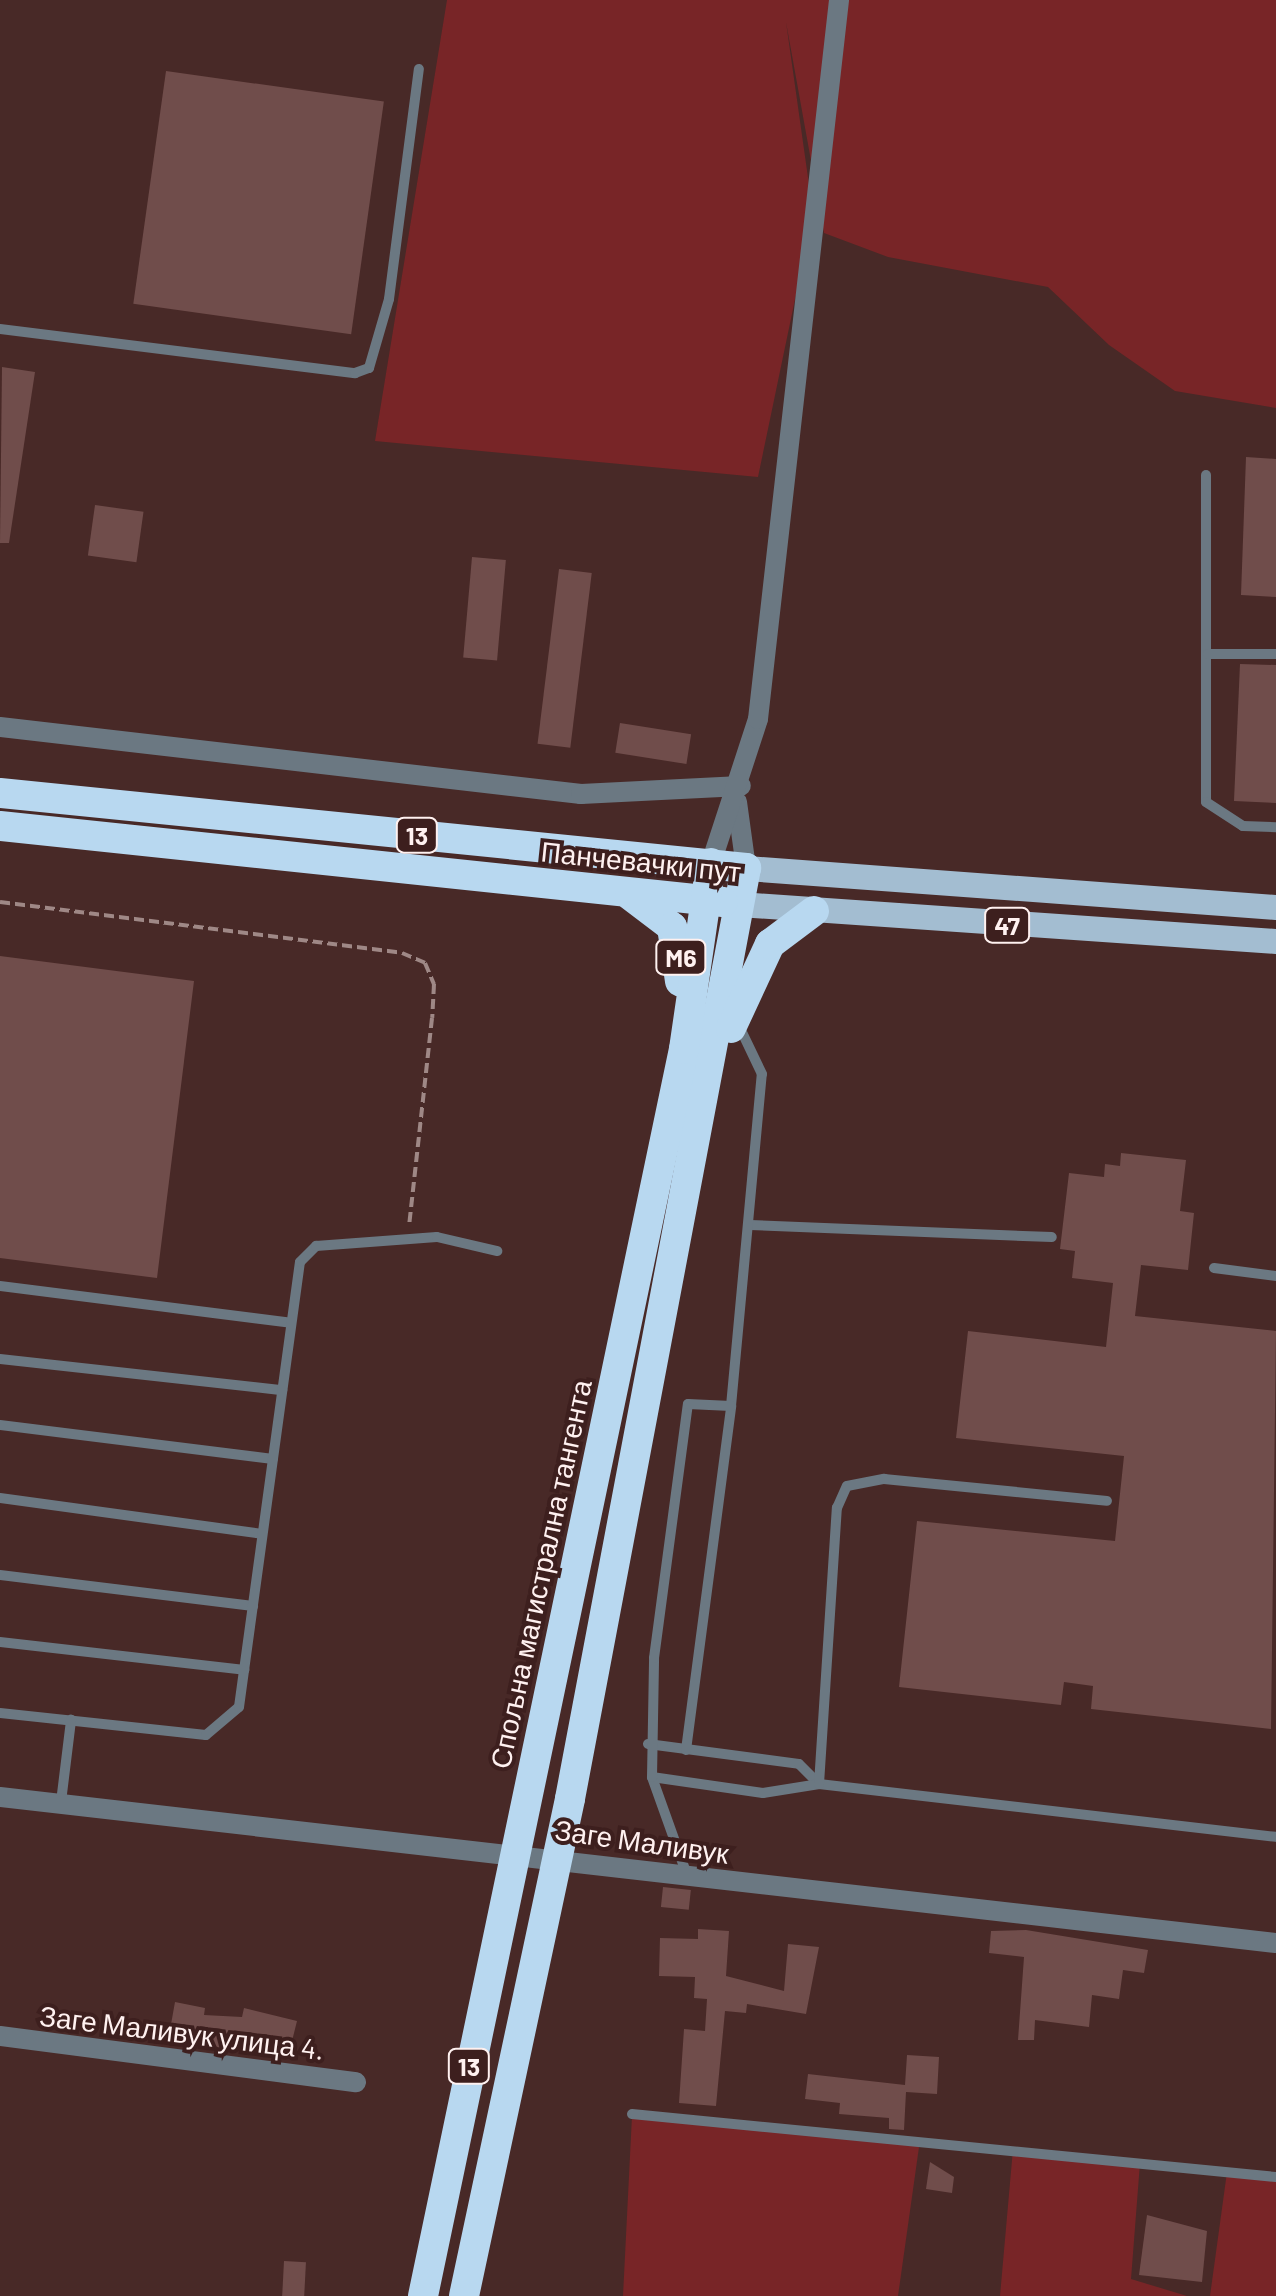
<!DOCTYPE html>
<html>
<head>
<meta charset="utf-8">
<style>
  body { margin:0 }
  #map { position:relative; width:1276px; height:2296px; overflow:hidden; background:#482927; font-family:Barlow,sans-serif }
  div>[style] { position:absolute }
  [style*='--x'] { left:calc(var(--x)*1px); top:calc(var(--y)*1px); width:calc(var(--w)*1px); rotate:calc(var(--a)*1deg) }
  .green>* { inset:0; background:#782527 }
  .building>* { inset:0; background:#704d4b; transform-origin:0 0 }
  .path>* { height:4px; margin-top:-2px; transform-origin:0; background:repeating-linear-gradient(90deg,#9f8886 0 10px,transparent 0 15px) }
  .lane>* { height:10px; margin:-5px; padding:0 5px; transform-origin:5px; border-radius:5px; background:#6b7882 }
  .street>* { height:20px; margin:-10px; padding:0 10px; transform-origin:10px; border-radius:10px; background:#6b7882 }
  .primary>* { height:25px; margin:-12.5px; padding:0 12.5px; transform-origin:12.5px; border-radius:12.5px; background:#a3bdd1 }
  .highway>* { height:30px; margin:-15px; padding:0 15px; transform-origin:15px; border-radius:15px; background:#b8d8f0 }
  span { translate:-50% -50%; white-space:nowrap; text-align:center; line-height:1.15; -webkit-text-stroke:8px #3d1f1e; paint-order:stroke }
  .shield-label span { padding:2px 8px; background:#3d1f1e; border:2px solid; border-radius:8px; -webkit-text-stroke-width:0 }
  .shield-label { font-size:25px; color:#fff1f0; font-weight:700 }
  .street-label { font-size:28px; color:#fff1f0 }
</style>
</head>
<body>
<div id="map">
  <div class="green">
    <i style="clip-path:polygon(447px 0,1276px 0,1276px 408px,1175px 391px,1109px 345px,1048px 287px,888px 257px,824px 233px,786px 22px,813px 213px,758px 477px,375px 441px)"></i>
    <i style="clip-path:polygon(632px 2116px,920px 2140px,898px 2296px,623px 2296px)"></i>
    <i style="clip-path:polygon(1013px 2149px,1140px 2163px,1131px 2279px,1187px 2296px,1000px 2296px)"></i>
    <i style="clip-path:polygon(1227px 2172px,1276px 2176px,1276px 2296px,1210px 2296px)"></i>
  </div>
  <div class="building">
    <i style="left:166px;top:71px;width:220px;height:235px;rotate:8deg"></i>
    <i style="clip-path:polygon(2px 367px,35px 372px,9px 543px,0 543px)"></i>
    <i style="clip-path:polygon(1246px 457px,1276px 459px,1276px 597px,1241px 595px)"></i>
    <i style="left:95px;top:505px;width:49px;height:51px;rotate:8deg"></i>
    <i style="left:472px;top:557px;width:34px;height:101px;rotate:5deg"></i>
    <i style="left:559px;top:569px;width:33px;height:176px;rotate:7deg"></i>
    <i style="clip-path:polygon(1240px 664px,1276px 665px,1276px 803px,1234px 801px)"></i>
    <i style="left:620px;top:723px;width:72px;height:30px;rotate:9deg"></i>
    <i style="clip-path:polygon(0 956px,194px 981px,157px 1278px,0 1258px)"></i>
    <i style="clip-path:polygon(1121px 1153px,1186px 1160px,1180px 1211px,1194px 1213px,1188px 1270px,1141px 1265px,1135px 1316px,1276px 1331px,1271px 1729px,1091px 1709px,1093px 1686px,1064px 1682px,1061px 1705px,899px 1687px,917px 1521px,1115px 1541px,1124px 1456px,956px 1438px,968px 1331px,1106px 1347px,1113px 1283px,1072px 1278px,1075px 1251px,1060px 1249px,1069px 1173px,1104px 1177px,1105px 1164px,1120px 1166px)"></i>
    <i style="left:663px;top:1887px;width:28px;height:20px;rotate:6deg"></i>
    <i style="clip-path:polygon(698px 1929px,729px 1931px,726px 1976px,784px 1991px,788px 1944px,819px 1947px,806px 2014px,747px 2004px,746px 2013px,725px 2011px,716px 2106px,679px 2103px,684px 2029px,705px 2031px,707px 1999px,694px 1998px,695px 1977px,659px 1976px,660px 1938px,698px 1939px)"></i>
    <i style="clip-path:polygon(1026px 1930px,1148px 1950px,1144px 1973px,1123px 1970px,1119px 1999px,1092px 1995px,1089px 2027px,1035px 2020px,1034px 2040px,1018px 2040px,1024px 1957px,989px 1953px,991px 1931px)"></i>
    <i style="clip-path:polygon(175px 2002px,205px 2008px,204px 2015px,242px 2017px,244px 2008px,297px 2021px,292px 2041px,235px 2032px,233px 2050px,217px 2050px,168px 2041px)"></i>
    <i style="clip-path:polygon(907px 2055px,939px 2057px,937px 2094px,906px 2092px,904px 2130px,889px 2129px,889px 2118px,839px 2114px,840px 2103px,805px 2099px,808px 2074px,905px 2085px)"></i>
    <i style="clip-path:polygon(930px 2162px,954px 2177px,952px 2193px,926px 2189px)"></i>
    <i style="clip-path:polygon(1147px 2215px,1207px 2231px,1202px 2282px,1139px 2275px)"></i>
    <i style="left:284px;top:2261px;width:22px;height:35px;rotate:3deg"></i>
  </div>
  <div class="path">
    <i style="--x:0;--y:902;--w:405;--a:7.2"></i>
    <i style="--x:402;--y:953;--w:25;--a:23"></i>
    <i style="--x:425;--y:963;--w:23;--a:67"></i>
    <i style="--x:434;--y:984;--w:34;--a:93"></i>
    <i style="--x:432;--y:1018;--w:208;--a:96.3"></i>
  </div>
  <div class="lane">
    <i style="--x:0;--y:329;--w:358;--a:7.1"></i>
    <i style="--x:355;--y:373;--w:15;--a:-20"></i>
    <i style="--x:369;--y:368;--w:72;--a:-73.8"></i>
    <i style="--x:389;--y:299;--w:232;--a:-82.6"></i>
    <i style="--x:1206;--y:475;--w:327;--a:90"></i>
    <i style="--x:1206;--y:802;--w:44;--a:33"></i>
    <i style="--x:1243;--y:826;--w:33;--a:2"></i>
    <i style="--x:1208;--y:654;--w:68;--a:0"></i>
    <i style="--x:750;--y:1225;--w:302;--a:2.3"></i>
    <i style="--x:1214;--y:1268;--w:63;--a:7.4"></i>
    <i style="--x:0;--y:1286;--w:293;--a:7.2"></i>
    <i style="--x:0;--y:1359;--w:284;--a:6.3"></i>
    <i style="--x:0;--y:1425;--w:275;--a:7.1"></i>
    <i style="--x:0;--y:1498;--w:264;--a:7.8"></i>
    <i style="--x:0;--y:1575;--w:255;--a:7"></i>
    <i style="--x:0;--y:1642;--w:246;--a:6.5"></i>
    <i style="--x:0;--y:1713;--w:207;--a:6.1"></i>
    <i style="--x:206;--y:1735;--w:43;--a:-40.3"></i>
    <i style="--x:239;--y:1707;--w:449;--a:-82.2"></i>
    <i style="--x:300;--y:1262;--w:23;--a:-45"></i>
    <i style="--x:316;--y:1246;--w:121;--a:-4.3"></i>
    <i style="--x:437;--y:1237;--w:62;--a:13.1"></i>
    <i style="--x:648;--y:1744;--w:152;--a:7.5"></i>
    <i style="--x:799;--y:1764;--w:28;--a:45"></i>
    <i style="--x:686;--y:1750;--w:347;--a:-82.5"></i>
    <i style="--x:731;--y:1406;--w:333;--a:-84.7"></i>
    <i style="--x:762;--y:1074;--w:53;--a:-115.6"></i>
    <i style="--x:652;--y:1777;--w:112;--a:8.2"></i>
    <i style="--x:763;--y:1793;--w:57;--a:-9.1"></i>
    <i style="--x:819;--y:1784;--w:460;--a:6.6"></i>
    <i style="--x:819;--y:1784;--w:277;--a:-86.3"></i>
    <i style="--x:837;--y:1508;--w:24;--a:-66"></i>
    <i style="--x:847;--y:1486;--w:38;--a:-11"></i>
    <i style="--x:884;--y:1479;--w:224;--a:5.6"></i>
    <i style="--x:61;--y:1802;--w:83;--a:-83"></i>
    <i style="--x:687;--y:1875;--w:104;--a:-109.7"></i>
    <i style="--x:652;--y:1777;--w:119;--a:-89"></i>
    <i style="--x:654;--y:1658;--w:256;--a:-82.4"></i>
    <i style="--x:688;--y:1404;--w:43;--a:2.7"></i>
    <i style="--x:632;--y:2114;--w:647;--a:5.59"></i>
  </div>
  <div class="street">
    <i style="--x:0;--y:727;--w:585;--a:6.58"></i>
    <i style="--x:581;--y:794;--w:160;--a:-2.9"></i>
    <i style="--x:737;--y:802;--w:67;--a:82.2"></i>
    <i style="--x:711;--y:863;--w:151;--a:-71.9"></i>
    <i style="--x:758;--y:719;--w:724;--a:-83.57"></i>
    <i style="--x:0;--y:1797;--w:1284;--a:6.53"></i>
    <i style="--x:0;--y:2036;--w:359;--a:7.4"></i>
  </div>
  <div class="primary">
    <i style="--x:746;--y:868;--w:531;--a:4.21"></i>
    <i style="--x:739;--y:904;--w:538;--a:3.94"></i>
  </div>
  <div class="highway">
    <i style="--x:0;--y:793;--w:750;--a:5.74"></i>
    <i style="--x:746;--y:868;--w:947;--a:100.71"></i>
    <i style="--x:570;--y:1799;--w:508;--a:102.04"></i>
    <i style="--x:0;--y:826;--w:727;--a:6"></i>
    <i style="--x:630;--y:895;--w:53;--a:37.3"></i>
    <i style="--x:672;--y:927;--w:55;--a:81.6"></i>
    <i style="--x:731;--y:1028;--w:93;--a:-65.1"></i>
    <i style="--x:770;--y:944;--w:55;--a:-36.9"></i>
    <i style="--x:423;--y:2296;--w:1274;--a:-78.18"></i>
    <i style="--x:684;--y:1049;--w:188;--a:-81.7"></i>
  </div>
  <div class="shield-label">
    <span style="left:417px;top:835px">13</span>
    <span style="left:1007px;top:925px">47</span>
    <span style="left:681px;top:957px">M6</span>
    <span style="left:469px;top:2066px">13</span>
  </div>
  <div class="street-label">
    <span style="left:641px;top:861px;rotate:6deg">Панчевачки пут</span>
    <span style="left:540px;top:1574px;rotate:-78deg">Спољна магистрална тангента</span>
    <span style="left:642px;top:1841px;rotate:8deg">Заге Маливук</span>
    <span style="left:182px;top:2032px;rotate:7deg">Заге Маливук улица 4.</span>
  </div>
</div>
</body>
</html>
